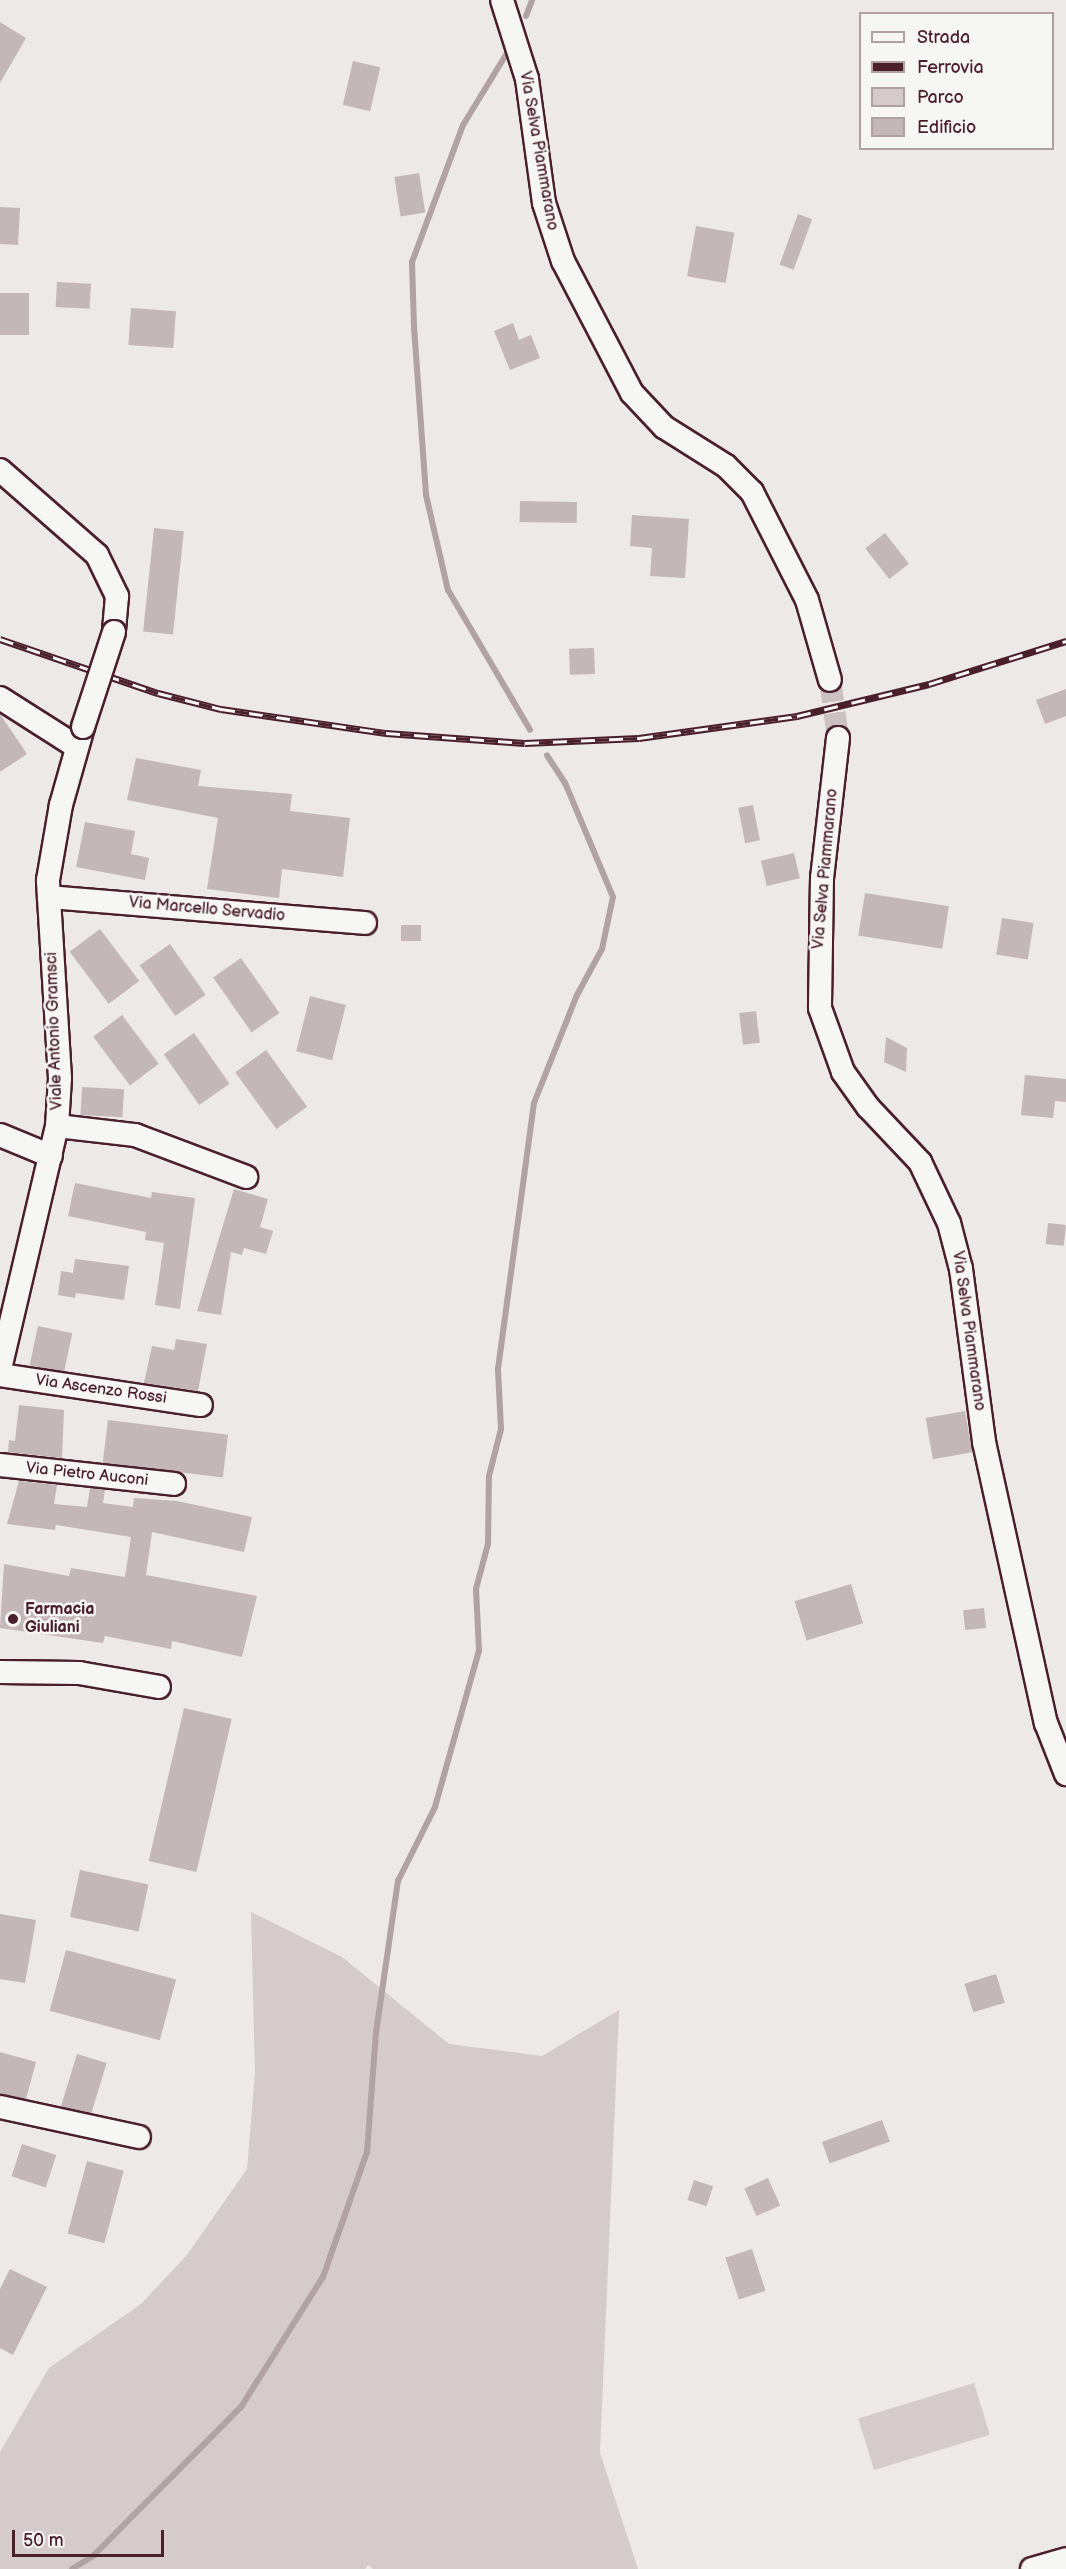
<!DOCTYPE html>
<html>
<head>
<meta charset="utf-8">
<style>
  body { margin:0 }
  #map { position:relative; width:1066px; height:2569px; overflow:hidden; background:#ece9e6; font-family:"Balsamiq Sans",sans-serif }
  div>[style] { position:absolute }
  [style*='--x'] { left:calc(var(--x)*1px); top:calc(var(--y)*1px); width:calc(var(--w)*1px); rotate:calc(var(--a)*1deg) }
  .green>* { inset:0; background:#d4cbca; transform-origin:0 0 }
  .stream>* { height:6px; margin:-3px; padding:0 3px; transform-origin:3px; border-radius:3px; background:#b1a2a3 }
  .building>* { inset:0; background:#c4b7b7; transform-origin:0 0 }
  .minor-tunnel>* { height:22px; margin-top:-11px; transform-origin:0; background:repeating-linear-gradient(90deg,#ccc1c1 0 22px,transparent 0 33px) }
  .roads { filter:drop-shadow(2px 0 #4a1f2b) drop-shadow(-2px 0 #4a1f2b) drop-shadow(0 2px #4a1f2b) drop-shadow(0 -2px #4a1f2b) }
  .minor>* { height:22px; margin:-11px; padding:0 11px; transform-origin:11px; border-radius:11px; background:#f6f6f2 }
  .rail>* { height:7px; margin-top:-3.5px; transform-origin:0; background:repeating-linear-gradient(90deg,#f6f6f2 0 14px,#4a1f2b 0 28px); box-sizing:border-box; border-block:2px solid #4a1f2b }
  .bridges { filter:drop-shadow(2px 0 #4a1f2b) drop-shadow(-2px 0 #4a1f2b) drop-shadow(0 2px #4a1f2b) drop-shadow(0 -2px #4a1f2b) }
  .minor-bridge>* { height:22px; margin:-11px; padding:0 11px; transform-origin:11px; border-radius:11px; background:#f6f6f2 }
  .dots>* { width:16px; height:16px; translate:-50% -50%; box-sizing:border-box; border:3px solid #f6f6f2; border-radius:50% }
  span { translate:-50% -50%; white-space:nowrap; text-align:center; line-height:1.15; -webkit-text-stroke:5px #f6f6f2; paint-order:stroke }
  .street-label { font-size:16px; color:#4a1f2b }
  .poi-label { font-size:16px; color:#4a1f2b; font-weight:700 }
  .left { translate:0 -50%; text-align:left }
  .legend { position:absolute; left:859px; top:12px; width:195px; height:138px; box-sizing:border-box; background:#f6f6f2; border:2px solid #b1a0a2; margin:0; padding:8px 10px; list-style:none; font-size:18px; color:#4a1f2b }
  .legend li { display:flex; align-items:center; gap:12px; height:30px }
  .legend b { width:30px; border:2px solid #b1a0a2 }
  .scale { position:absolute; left:12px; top:2530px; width:152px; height:27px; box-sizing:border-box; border:3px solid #4a1f2b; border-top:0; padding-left:8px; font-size:18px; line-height:21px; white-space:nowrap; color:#4a1f2b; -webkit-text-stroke:4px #f6f6f2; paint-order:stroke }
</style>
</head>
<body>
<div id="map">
  <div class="green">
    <i style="clip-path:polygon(251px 1912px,342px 1957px,449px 2044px,542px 2056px,619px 2010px,600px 2453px,638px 2569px,373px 2569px,368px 2565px,365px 2569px,0 2569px,0 2452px,49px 2368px,141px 2304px,187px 2255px,247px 2169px,255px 2073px)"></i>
    <i style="left:974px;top:2383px;width:54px;height:121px;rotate:73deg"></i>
  </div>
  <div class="stream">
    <i style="--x:526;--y:16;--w:17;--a:-69"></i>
    <i style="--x:507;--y:53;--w:84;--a:121.4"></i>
    <i style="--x:463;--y:125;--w:146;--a:110.4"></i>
    <i style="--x:412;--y:262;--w:65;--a:88.2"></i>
    <i style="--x:414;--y:327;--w:168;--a:85.9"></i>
    <i style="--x:426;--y:495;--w:98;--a:77"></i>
    <i style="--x:448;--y:590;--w:162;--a:59.6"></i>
    <i style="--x:72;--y:2569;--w:26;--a:-32"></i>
    <i style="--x:94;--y:2555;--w:209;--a:-45.2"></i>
    <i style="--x:241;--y:2407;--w:154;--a:-57.8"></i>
    <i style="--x:323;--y:2277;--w:133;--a:-70.6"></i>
    <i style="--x:367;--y:2152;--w:119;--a:-85.7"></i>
    <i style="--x:376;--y:2033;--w:154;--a:-81.8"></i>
    <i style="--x:398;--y:1881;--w:83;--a:-63.4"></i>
    <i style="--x:435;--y:1807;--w:163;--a:-74.3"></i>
    <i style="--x:479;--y:1650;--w:61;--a:-92.8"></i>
    <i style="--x:476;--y:1589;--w:47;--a:-75.1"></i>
    <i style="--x:488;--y:1544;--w:68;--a:-89.2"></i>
    <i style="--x:489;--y:1476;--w:49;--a:-75.7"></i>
    <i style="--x:501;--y:1429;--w:60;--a:-92.9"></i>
    <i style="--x:498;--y:1369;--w:268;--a:-82.3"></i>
    <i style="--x:534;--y:1103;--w:116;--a:-68.3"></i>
    <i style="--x:577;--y:995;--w:52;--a:-61.5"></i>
    <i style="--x:602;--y:949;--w:53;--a:-78.1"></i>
    <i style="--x:613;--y:897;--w:124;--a:-112.8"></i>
    <i style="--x:565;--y:783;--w:33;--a:-123"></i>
  </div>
  <div class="building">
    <i style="clip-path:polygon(0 22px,26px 38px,0 83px)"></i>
    <i style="left:353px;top:61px;width:28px;height:45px;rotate:13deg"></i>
    <i style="left:419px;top:173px;width:40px;height:25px;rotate:81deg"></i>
    <i style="left:0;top:207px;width:20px;height:37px;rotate:3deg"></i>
    <i style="left:798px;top:214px;width:15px;height:54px;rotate:20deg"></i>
    <i style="left:696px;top:226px;width:39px;height:51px;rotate:10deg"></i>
    <i style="left:57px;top:282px;width:34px;height:25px;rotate:3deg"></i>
    <i style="left:0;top:293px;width:29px;height:42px"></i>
    <i style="left:131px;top:308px;width:45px;height:37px;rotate:4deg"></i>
    <i style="clip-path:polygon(513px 323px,519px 340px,531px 335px,540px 358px,510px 370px,494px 331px)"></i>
    <i style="left:520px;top:501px;width:57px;height:21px;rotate:1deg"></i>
    <i style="clip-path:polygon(632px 515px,689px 519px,685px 578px,650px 576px,652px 548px,630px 546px)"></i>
    <i style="left:154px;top:528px;width:30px;height:104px;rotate:6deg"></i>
    <i style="left:885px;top:533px;width:39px;height:25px;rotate:52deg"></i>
    <i style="left:594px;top:648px;width:26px;height:25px;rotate:88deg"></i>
    <i style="clip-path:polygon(1066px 689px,1066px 716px,1045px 724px,1036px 700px)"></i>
    <i style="clip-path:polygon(0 714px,27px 754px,0 772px)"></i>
    <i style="clip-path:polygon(136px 758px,201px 770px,198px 786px,292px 794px,290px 811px,350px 818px,343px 877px,282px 869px,279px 898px,207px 889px,218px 818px,127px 800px)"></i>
    <i style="left:753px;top:805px;width:36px;height:15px;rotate:79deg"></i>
    <i style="clip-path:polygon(85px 822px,135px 831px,131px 854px,149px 858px,145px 880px,76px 867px)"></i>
    <i style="left:794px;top:853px;width:26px;height:34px;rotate:77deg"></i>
    <i style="left:865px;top:893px;width:85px;height:43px;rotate:9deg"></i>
    <i style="left:1002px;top:918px;width:32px;height:37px;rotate:9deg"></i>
    <i style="left:401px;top:925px;width:20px;height:16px"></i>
    <i style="left:100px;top:929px;width:65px;height:38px;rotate:53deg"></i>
    <i style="left:170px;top:944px;width:62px;height:37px;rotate:55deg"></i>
    <i style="left:241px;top:958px;width:67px;height:34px;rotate:55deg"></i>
    <i style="left:310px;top:996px;width:37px;height:57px;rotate:14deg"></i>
    <i style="left:756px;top:1011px;width:32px;height:17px;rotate:83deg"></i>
    <i style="left:122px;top:1015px;width:61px;height:36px;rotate:53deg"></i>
    <i style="left:194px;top:1033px;width:62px;height:37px;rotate:55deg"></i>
    <i style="clip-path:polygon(886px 1037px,907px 1048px,906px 1072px,884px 1062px)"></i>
    <i style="left:266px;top:1050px;width:70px;height:38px;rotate:54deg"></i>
    <i style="clip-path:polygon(1025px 1075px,1066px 1079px,1066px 1102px,1055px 1101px,1053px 1118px,1021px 1115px)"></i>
    <i style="left:82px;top:1087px;width:42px;height:28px;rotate:3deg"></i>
    <i style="clip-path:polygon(75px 1183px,151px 1198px,152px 1192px,195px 1198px,180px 1309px,155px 1305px,164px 1243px,145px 1240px,146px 1232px,68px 1216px)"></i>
    <i style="clip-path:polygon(234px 1189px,268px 1199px,260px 1227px,273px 1231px,266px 1254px,244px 1248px,242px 1255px,231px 1252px,221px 1315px,197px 1311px)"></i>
    <i style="left:1048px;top:1223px;width:18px;height:21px;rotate:6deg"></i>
    <i style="clip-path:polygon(75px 1259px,129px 1266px,124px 1300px,76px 1293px,75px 1298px,58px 1295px,61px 1271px,73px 1273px)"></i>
    <i style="left:38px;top:1326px;width:35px;height:40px;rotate:12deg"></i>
    <i style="clip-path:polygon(176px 1339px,207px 1344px,198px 1391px,144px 1383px,152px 1346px,174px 1350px)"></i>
    <i style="clip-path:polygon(19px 1405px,64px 1410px,62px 1458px,8px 1452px,9px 1440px,15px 1441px)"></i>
    <i style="left:965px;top:1411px;width:42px;height:40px;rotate:80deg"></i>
    <i style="left:108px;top:1420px;width:121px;height:43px;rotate:7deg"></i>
    <i style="clip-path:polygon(19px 1481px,57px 1485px,54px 1504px,87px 1507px,90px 1488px,105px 1490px,103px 1503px,133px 1507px,134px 1498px,177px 1501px,252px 1517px,244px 1552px,152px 1532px,146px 1575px,257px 1596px,242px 1657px,172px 1641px,171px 1649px,105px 1636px,103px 1643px,0 1628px,4px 1564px,69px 1576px,71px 1568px,125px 1577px,131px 1537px,56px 1525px,55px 1530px,7px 1524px)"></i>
    <i style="left:851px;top:1584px;width:41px;height:59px;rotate:73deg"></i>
    <i style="left:984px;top:1608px;width:20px;height:21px;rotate:84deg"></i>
    <i style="left:184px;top:1708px;width:49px;height:157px;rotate:13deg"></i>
    <i style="left:80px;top:1870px;width:70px;height:48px;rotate:12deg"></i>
    <i style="clip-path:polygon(0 1914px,36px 1920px,25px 1983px,0 1979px)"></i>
    <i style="left:66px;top:1950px;width:114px;height:63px;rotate:15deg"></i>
    <i style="left:996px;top:1974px;width:30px;height:33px;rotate:73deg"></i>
    <i style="clip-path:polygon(0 2052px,36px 2062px,26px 2099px,0 2094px)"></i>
    <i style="left:77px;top:2054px;width:31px;height:55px;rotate:17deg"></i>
    <i style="left:882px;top:2120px;width:23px;height:64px;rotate:70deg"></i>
    <i style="left:22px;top:2144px;width:36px;height:34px;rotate:18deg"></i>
    <i style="left:87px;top:2161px;width:38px;height:75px;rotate:15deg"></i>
    <i style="left:768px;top:2178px;width:30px;height:26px;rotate:66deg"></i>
    <i style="left:694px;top:2180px;width:20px;height:21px;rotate:18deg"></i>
    <i style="left:752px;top:2249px;width:44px;height:28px;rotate:72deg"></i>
    <i style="clip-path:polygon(10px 2269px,47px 2287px,13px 2355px,0 2348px,0 2289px)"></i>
  </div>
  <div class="minor-tunnel">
    <i style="--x:830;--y:680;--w:59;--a:82.1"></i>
  </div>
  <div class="roads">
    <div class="minor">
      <i style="--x:502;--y:0;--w:83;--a:72.4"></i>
      <i style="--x:527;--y:79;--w:125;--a:82.2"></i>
      <i style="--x:544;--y:203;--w:61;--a:71.9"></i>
      <i style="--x:563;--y:261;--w:149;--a:62.4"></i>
      <i style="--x:632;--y:393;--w:47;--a:46.7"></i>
      <i style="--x:664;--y:427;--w:73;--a:32.2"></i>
      <i style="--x:726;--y:466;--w:37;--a:45"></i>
      <i style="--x:752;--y:492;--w:121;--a:63"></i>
      <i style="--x:807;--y:600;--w:83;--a:74"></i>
      <i style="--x:0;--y:470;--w:129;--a:41.2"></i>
      <i style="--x:97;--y:555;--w:46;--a:64"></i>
      <i style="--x:117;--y:596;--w:36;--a:95"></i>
      <i style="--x:0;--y:698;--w:91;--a:32.5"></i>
      <i style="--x:838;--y:738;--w:141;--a:96.5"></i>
      <i style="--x:822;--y:878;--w:130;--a:90.9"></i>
      <i style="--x:820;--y:1008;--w:68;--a:70.2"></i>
      <i style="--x:843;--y:1072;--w:43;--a:54.5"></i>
      <i style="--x:868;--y:1107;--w:76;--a:46.6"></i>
      <i style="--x:920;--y:1162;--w:68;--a:64.6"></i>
      <i style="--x:949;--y:1223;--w:48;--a:75.4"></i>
      <i style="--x:961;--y:1269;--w:175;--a:82.4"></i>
      <i style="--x:984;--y:1442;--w:288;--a:77.6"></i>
      <i style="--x:1046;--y:1723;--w:55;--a:68.6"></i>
      <i style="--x:49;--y:897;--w:317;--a:4.7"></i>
      <i style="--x:57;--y:1126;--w:79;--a:6.6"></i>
      <i style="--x:135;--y:1135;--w:119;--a:20.7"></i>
      <i style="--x:0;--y:1135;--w:55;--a:22.4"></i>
      <i style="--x:0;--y:1369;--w:250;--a:-76.8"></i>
      <i style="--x:57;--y:1126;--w:48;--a:-86.4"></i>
      <i style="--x:60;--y:1078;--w:198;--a:-93.5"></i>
      <i style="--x:48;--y:880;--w:76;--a:-80.2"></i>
      <i style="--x:61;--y:805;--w:81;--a:-74.2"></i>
      <i style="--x:0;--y:1375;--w:203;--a:8.5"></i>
      <i style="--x:0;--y:1465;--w:175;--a:6.2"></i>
      <i style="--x:0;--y:1672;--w:79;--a:0.7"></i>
      <i style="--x:79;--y:1673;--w:81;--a:9.9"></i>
      <i style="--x:0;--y:2107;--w:142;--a:12.2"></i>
      <i style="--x:1032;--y:2569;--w:35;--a:-16"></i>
    </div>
  </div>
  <div class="rail">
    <i style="--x:0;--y:639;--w:167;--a:18.9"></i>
    <i style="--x:158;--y:693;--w:65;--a:14.3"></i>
    <i style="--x:221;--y:709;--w:167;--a:8.3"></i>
    <i style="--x:386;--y:733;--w:139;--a:4.1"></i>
    <i style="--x:525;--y:743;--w:114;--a:-2.5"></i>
    <i style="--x:639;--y:738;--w:160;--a:-7.9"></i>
    <i style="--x:797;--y:716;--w:136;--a:-13.6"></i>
    <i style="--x:929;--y:684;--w:144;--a:-17.4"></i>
  </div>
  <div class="bridges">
    <div class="minor-bridge">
      <i style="--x:83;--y:727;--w:100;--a:-71.9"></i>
    </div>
  </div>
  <div class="dots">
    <i style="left:13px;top:1619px;background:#4a1f2b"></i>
  </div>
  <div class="street-label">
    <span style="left:538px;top:151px;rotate:80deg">Via Selva Piammarano</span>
    <span style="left:826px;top:869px;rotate:-85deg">Via Selva Piammarano</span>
    <span style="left:207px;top:910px;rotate:5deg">Via Marcello Servadio</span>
    <span style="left:55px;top:1031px;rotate:-92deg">Viale Antonio Gramsci</span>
    <span style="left:968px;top:1331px;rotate:82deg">Via Selva Piammarano</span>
    <span style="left:101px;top:1390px;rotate:8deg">Via Ascenzo Rossi</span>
    <span style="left:87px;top:1475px;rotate:6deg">Via Pietro Auconi</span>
  </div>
  <div class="poi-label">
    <span class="left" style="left:25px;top:1619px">Farmacia<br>Giuliani</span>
  </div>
  <ul class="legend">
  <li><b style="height:8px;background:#f6f6f2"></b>Strada</li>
  <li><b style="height:8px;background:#4a1f2b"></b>Ferrovia</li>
  <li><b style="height:16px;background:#d4cbca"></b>Parco</li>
  <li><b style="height:16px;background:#c4b7b7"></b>Edificio</li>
  </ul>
  <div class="scale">50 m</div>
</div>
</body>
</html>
